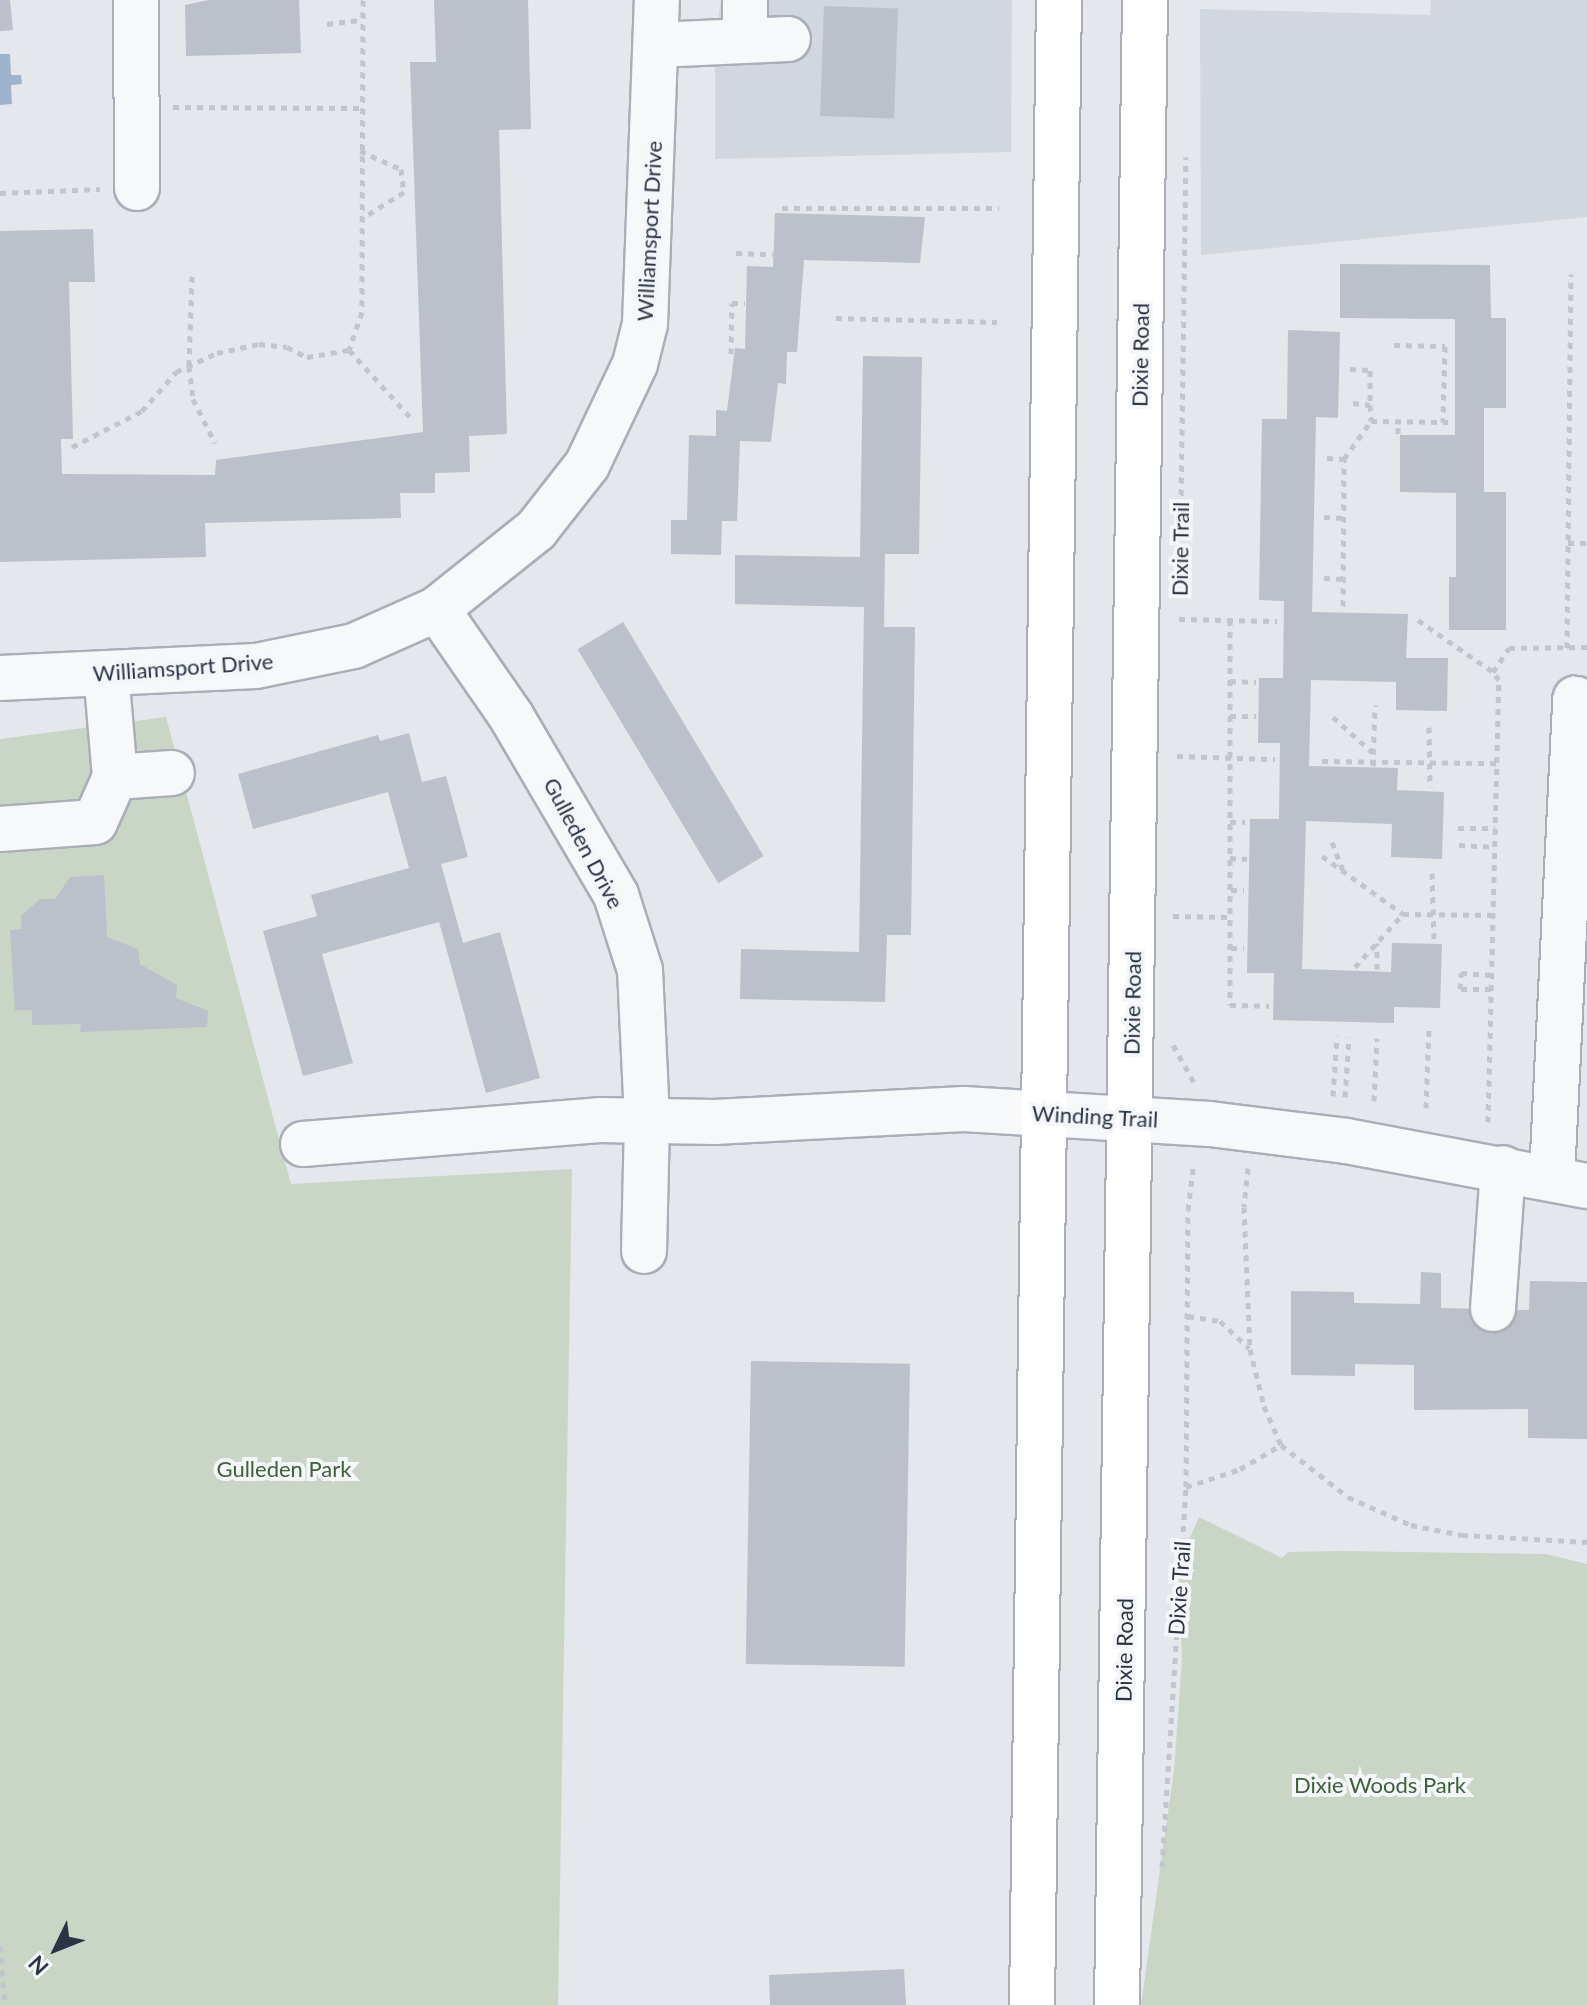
<!DOCTYPE html>
<html>
<head>
<meta charset="utf-8">
<style>
  body { margin:0 }
  #map { position:relative; width:1587px; height:2005px; overflow:hidden; background:#e4e7ec; font-family:Lato,sans-serif }
  div>[style] { position:absolute }
  [style*='--x'] { left:calc(var(--x)*1px); top:calc(var(--y)*1px); width:calc(var(--w)*1px); rotate:calc(var(--a)*1deg) }
  .built>* { inset:0; background:#d2d6de }
  .green>* { inset:0; background:#c9d6c5 }
  .water>* { inset:0; background:#9fb4cc }
  .building>* { inset:0; background:#bbc0ca; transform-origin:0 0 }
  .path>* { height:5px; margin-top:-2.5px; transform-origin:0; background:repeating-linear-gradient(90deg,#c2c5cb 0 6px,transparent 0 12px) }
  .roads { filter:drop-shadow(2px 0 #a9aeb7) drop-shadow(-2px 0 #a9aeb7) drop-shadow(0 2px #a9aeb7) drop-shadow(0 -2px #a9aeb7) }
  .minor>* { height:44px; margin:-22px; padding:0 22px; transform-origin:22px; border-radius:22px; background:#f7f8fa }
  .major>* { height:44px; margin:-22px; padding:0 22px; transform-origin:22px; border-radius:22px; background:#fff }
  span { translate:-50% -50%; white-space:nowrap; text-align:center; line-height:1.15; -webkit-text-stroke:8px #f4f6f9; paint-order:stroke }
  .street-label { font-size:22px; color:#2b3445 }
  .park-label { font-size:22px; color:#3f6138 }
  .north { position:absolute; left:16px; top:1909px; width:80px; height:80px; -webkit-text-stroke:6px #f4f6f9; paint-order:stroke; rotate:227deg; font-size:22px; font-weight:700; line-height:32px; text-align:center; color:#2b3445 }
  .north::after { content:''; display:block; margin:auto; width:28px; height:36px; background:#2b3445; clip-path:polygon(50% 0,100% 100%,50% 72%,0 100%) }
</style>
</head>
<body>
<div id="map">
  <div class="built">
    <i style="clip-path:polygon(721px 0,1012px 0,1011px 152px,715px 159px,715px 40px)"></i>
    <i style="clip-path:polygon(1431px 0,1587px 0,1587px 217px,1201px 255px,1200px 9px,1430px 15px)"></i>
  </div>
  <div class="green">
    <i style="clip-path:polygon(166px 717px,291px 1184px,572px 1169px,558px 2005px,0 2005px,0 739px)"></i>
    <i style="clip-path:polygon(1199px 1517px,1282px 1558px,1288px 1552px,1340px 1551px,1546px 1554px,1587px 1564px,1587px 2005px,1141px 2005px,1174px 1770px,1182px 1660px,1179px 1562px)"></i>
  </div>
  <div class="water">
    <i style="clip-path:polygon(0 54px,10px 54px,11px 75px,21px 75px,22px 84px,11px 85px,12px 104px,0 105px)"></i>
  </div>
  <div class="building">
    <i style="clip-path:polygon(0 0,10px 0,13px 30px,0 31px)"></i>
    <i style="clip-path:polygon(209px 0,299px 0,301px 53px,186px 56px,185px 5px)"></i>
    <i style="clip-path:polygon(434px 0,528px 0,531px 129px,499px 130px,507px 434px,469px 436px,470px 472px,435px 473px,435px 493px,400px 493px,401px 518px,205px 523px,206px 557px,0 562px,0 231px,93px 229px,95px 282px,69px 282px,73px 439px,61px 439px,62px 474px,215px 475px,216px 460px,423px 432px,410px 62px,436px 62px)"></i>
    <i style="left:824px;top:6px;width:74px;height:110px;rotate:2deg"></i>
    <i style="clip-path:polygon(775px 213px,925px 217px,920px 263px,804px 260px,797px 352px,787px 352px,786px 384px,778px 383px,771px 442px,740px 441px,737px 521px,722px 521px,721px 555px,671px 554px,671px 520px,687px 520px,689px 435px,716px 436px,716px 410px,727px 411px,735px 348px,745px 349px,747px 266px,773px 267px)"></i>
    <i style="clip-path:polygon(1340px 264px,1490px 265px,1491px 318px,1506px 318px,1506px 408px,1484px 408px,1484px 492px,1506px 492px,1506px 630px,1449px 630px,1449px 577px,1456px 577px,1456px 493px,1400px 492px,1400px 435px,1455px 435px,1455px 319px,1340px 318px)"></i>
    <i style="clip-path:polygon(1288px 330px,1340px 332px,1338px 418px,1316px 417px,1312px 612px,1408px 614px,1406px 658px,1448px 658px,1447px 711px,1396px 710px,1396px 682px,1311px 680px,1309px 766px,1398px 768px,1397px 790px,1444px 792px,1442px 859px,1391px 857px,1392px 824px,1306px 821px,1302px 969px,1391px 972px,1392px 943px,1442px 944px,1440px 1008px,1394px 1007px,1394px 1023px,1273px 1020px,1274px 973px,1247px 973px,1250px 819px,1279px 819px,1280px 743px,1258px 743px,1259px 678px,1283px 678px,1284px 601px,1259px 600px,1262px 419px,1287px 419px)"></i>
    <i style="clip-path:polygon(863px 356px,922px 357px,919px 554px,885px 554px,884px 627px,915px 627px,911px 935px,887px 935px,885px 1002px,740px 999px,741px 949px,859px 952px,864px 607px,735px 604px,735px 555px,860px 557px)"></i>
    <i style="left:623px;top:622px;width:273px;height:53px;rotate:59deg"></i>
    <i style="clip-path:polygon(409px 733px,422px 782px,446px 776px,468px 857px,441px 864px,463px 943px,500px 932px,540px 1078px,486px 1093px,439px 922px,322px 954px,353px 1063px,303px 1076px,263px 931px,317px 916px,311px 895px,409px 868px,388px 792px,253px 829px,238px 774px,378px 735px,380px 741px)"></i>
    <i style="clip-path:polygon(104px 875px,107px 937px,138px 949px,140px 964px,177px 985px,176px 998px,208px 1011px,207px 1027px,80px 1032px,81px 1024px,32px 1025px,32px 1010px,15px 1010px,10px 930px,22px 929px,21px 916px,40px 899px,55px 899px,70px 877px)"></i>
    <i style="clip-path:polygon(1421px 1272px,1441px 1273px,1441px 1308px,1529px 1310px,1530px 1281px,1587px 1282px,1587px 1439px,1528px 1438px,1528px 1409px,1414px 1410px,1414px 1365px,1355px 1364px,1355px 1376px,1291px 1375px,1291px 1291px,1354px 1292px,1354px 1303px,1420px 1304px)"></i>
    <i style="left:751px;top:1361px;width:159px;height:303px;rotate:1deg"></i>
    <i style="clip-path:polygon(904px 1969px,906px 2005px,770px 2005px,769px 1975px)"></i>
  </div>
  <div class="path">
    <i style="--x:363;--y:0;--w:312;--a:90.2"></i>
    <i style="--x:362;--y:312;--w:40;--a:108.9"></i>
    <i style="--x:349;--y:350;--w:93;--a:47.6"></i>
    <i style="--x:327;--y:24;--w:35;--a:-7"></i>
    <i style="--x:173;--y:107;--w:186;--a:0.3"></i>
    <i style="--x:360;--y:151;--w:45;--a:23.7"></i>
    <i style="--x:401;--y:169;--w:23;--a:83"></i>
    <i style="--x:404;--y:192;--w:51;--a:147.9"></i>
    <i style="--x:0;--y:193;--w:100;--a:-2.3"></i>
    <i style="--x:782;--y:208;--w:217;--a:0"></i>
    <i style="--x:736;--y:253;--w:37;--a:2"></i>
    <i style="--x:192;--y:276;--w:90;--a:91.9"></i>
    <i style="--x:189;--y:366;--w:33;--a:83"></i>
    <i style="--x:193;--y:399;--w:49;--a:63.4"></i>
    <i style="--x:836;--y:318;--w:161;--a:1.4"></i>
    <i style="--x:1394;--y:345;--w:51;--a:1.1"></i>
    <i style="--x:1445;--y:346;--w:76;--a:91.5"></i>
    <i style="--x:731;--y:354;--w:51;--a:-88.9"></i>
    <i style="--x:732;--y:303;--w:13;--a:0"></i>
    <i style="--x:1350;--y:369;--w:20;--a:3"></i>
    <i style="--x:1370;--y:370;--w:35;--a:90"></i>
    <i style="--x:1353;--y:403;--w:17;--a:7"></i>
    <i style="--x:1370;--y:405;--w:16;--a:86"></i>
    <i style="--x:1398;--y:434;--w:13;--a:-90"></i>
    <i style="--x:72;--y:447;--w:79;--a:-27.2"></i>
    <i style="--x:142;--y:411;--w:52;--a:-48.9"></i>
    <i style="--x:176;--y:372;--w:45;--a:-24.9"></i>
    <i style="--x:217;--y:353;--w:43;--a:-12.1"></i>
    <i style="--x:259;--y:344;--w:28;--a:6"></i>
    <i style="--x:287;--y:347;--w:22;--a:27"></i>
    <i style="--x:307;--y:357;--w:43;--a:-9.5"></i>
    <i style="--x:1327;--y:458;--w:17;--a:3"></i>
    <i style="--x:1181;--y:507;--w:350;--a:-89.2"></i>
    <i style="--x:1324;--y:517;--w:20;--a:3"></i>
    <i style="--x:1568;--y:543;--w:19;--a:0"></i>
    <i style="--x:1324;--y:578;--w:19;--a:3"></i>
    <i style="--x:1343;--y:606;--w:147;--a:-89.6"></i>
    <i style="--x:1344;--y:459;--w:47;--a:-54.6"></i>
    <i style="--x:1371;--y:421;--w:77;--a:0.7"></i>
    <i style="--x:1179;--y:619;--w:98;--a:1.2"></i>
    <i style="--x:1230;--y:620;--w:385;--a:90"></i>
    <i style="--x:1230;--y:1005;--w:39;--a:1"></i>
    <i style="--x:1418;--y:620;--w:91;--a:34.7"></i>
    <i style="--x:1493;--y:672;--w:29;--a:-56"></i>
    <i style="--x:1509;--y:648;--w:78;--a:-0.7"></i>
    <i style="--x:1567;--y:648;--w:374;--a:-89.4"></i>
    <i style="--x:1230;--y:681;--w:26;--a:2"></i>
    <i style="--x:1230;--y:716;--w:26;--a:0"></i>
    <i style="--x:1333;--y:717;--w:54;--a:42"></i>
    <i style="--x:1429;--y:727;--w:60;--a:89"></i>
    <i style="--x:1177;--y:756;--w:98;--a:1.8"></i>
    <i style="--x:1322;--y:761;--w:174;--a:0.7"></i>
    <i style="--x:1373;--y:766;--w:61;--a:-88.1"></i>
    <i style="--x:1230;--y:822;--w:15;--a:0"></i>
    <i style="--x:1458;--y:828;--w:37;--a:0"></i>
    <i style="--x:1332;--y:842;--w:31;--a:69"></i>
    <i style="--x:1459;--y:845;--w:35;--a:3"></i>
    <i style="--x:1322;--y:856;--w:100;--a:35.6"></i>
    <i style="--x:1230;--y:858;--w:17;--a:3"></i>
    <i style="--x:1432;--y:873;--w:66;--a:88.3"></i>
    <i style="--x:1231;--y:890;--w:13;--a:0"></i>
    <i style="--x:1173;--y:916;--w:58;--a:1"></i>
    <i style="--x:1231;--y:948;--w:13;--a:0"></i>
    <i style="--x:1355;--y:967;--w:72;--a:-47.8"></i>
    <i style="--x:1403;--y:914;--w:90;--a:0.6"></i>
    <i style="--x:1377;--y:969;--w:26;--a:-90"></i>
    <i style="--x:1491;--y:989;--w:31;--a:180"></i>
    <i style="--x:1460;--y:989;--w:16;--a:-86"></i>
    <i style="--x:1461;--y:973;--w:30;--a:4"></i>
    <i style="--x:1173;--y:1045;--w:45;--a:60.6"></i>
    <i style="--x:1333;--y:1096;--w:60;--a:-86.2"></i>
    <i style="--x:1345;--y:1097;--w:60;--a:-86.2"></i>
    <i style="--x:1374;--y:1101;--w:63;--a:-87.3"></i>
    <i style="--x:1426;--y:1108;--w:82;--a:-87.9"></i>
    <i style="--x:1488;--y:1122;--w:442;--a:-88.6"></i>
    <i style="--x:1499;--y:680;--w:10;--a:-127"></i>
    <i style="--x:1248;--y:1168;--w:39;--a:96"></i>
    <i style="--x:1244;--y:1207;--w:142;--a:87.6"></i>
    <i style="--x:1250;--y:1349;--w:59;--a:76.2"></i>
    <i style="--x:1264;--y:1406;--w:43;--a:66.4"></i>
    <i style="--x:1281;--y:1445;--w:85;--a:37.8"></i>
    <i style="--x:1348;--y:1497;--w:69;--a:24"></i>
    <i style="--x:1411;--y:1525;--w:52;--a:11.1"></i>
    <i style="--x:1462;--y:1535;--w:125;--a:3.2"></i>
    <i style="--x:1188;--y:1316;--w:32;--a:9"></i>
    <i style="--x:1220;--y:1321;--w:40;--a:43"></i>
    <i style="--x:1186;--y:1487;--w:57;--a:-18.4"></i>
    <i style="--x:1240;--y:1469;--w:48;--a:-30.3"></i>
    <i style="--x:1162;--y:1867;--w:381;--a:-86.4"></i>
    <i style="--x:1186;--y:1487;--w:277;--a:-89.6"></i>
    <i style="--x:1188;--y:1210;--w:48;--a:-82.9"></i>
    <i style="--x:0;--y:1946;--w:59;--a:85.2"></i>
  </div>
  <div class="roads">
    <div class="minor">
      <i style="--x:136;--y:0;--w:188;--a:89.7"></i>
      <i style="--x:745;--y:40;--w:40;--a:-90"></i>
      <i style="--x:657;--y:45;--w:131;--a:-2.6"></i>
      <i style="--x:437;--y:609;--w:130;--a:55.3"></i>
      <i style="--x:511;--y:716;--w:208;--a:59.6"></i>
      <i style="--x:616;--y:895;--w:79;--a:72.3"></i>
      <i style="--x:640;--y:970;--w:150;--a:87.3"></i>
      <i style="--x:647;--y:1120;--w:131;--a:91.3"></i>
      <i style="--x:0;--y:678;--w:256;--a:-2.7"></i>
      <i style="--x:256;--y:666;--w:100;--a:-11.5"></i>
      <i style="--x:354;--y:646;--w:91;--a:-24"></i>
      <i style="--x:437;--y:609;--w:127;--a:-38.6"></i>
      <i style="--x:536;--y:530;--w:83;--a:-51.9"></i>
      <i style="--x:587;--y:465;--w:112;--a:-64.6"></i>
      <i style="--x:635;--y:364;--w:41;--a:-76"></i>
      <i style="--x:645;--y:324;--w:324;--a:-87.9"></i>
      <i style="--x:115;--y:777;--w:57;--a:-4"></i>
      <i style="--x:0;--y:829;--w:95;--a:-4.2"></i>
      <i style="--x:95;--y:822;--w:49;--a:-66"></i>
      <i style="--x:115;--y:777;--w:104;--a:-94.9"></i>
      <i style="--x:303;--y:1144;--w:297;--a:-4.6"></i>
      <i style="--x:599;--y:1120;--w:115;--a:1"></i>
      <i style="--x:714;--y:1122;--w:250;--a:-3"></i>
      <i style="--x:964;--y:1109;--w:246;--a:3.5"></i>
      <i style="--x:1210;--y:1124;--w:137;--a:7.1"></i>
      <i style="--x:1346;--y:1141;--w:245;--a:10.6"></i>
      <i style="--x:1552;--y:1176;--w:478;--a:-87.2"></i>
      <i style="--x:1493;--y:1309;--w:141;--a:-85.9"></i>
    </div>
    <div class="major">
      <i style="--x:1032;--y:2005;--w:2005;--a:-89.23"></i>
      <i style="--x:1117;--y:2005;--w:2005;--a:-89.2"></i>
    </div>
  </div>
  <div class="street-label">
    <span style="left:649px;top:231px;rotate:-87deg">Williamsport Drive</span>
    <span style="left:1140px;top:355px;rotate:-89deg">Dixie Road</span>
    <span style="left:1180px;top:549px;rotate:-89deg">Dixie Trail</span>
    <span style="left:183px;top:667px;rotate:-4deg">Williamsport Drive</span>
    <span style="left:584px;top:843px;rotate:62deg">Gulleden Drive</span>
    <span style="left:1132px;top:1003px;rotate:-89deg">Dixie Road</span>
    <span style="left:1095px;top:1116px;rotate:3deg">Winding Trail</span>
    <span style="left:1179px;top:1588px;rotate:-86deg">Dixie Trail</span>
    <span style="left:1124px;top:1650px;rotate:-89deg">Dixie Road</span>
  </div>
  <div class="park-label">
    <span style="left:284px;top:1469px">Gulleden Park</span>
    <span style="left:1380px;top:1785px">Dixie Woods Park</span>
  </div>
  <div class="north">N</div>
</div>
</body>
</html>
